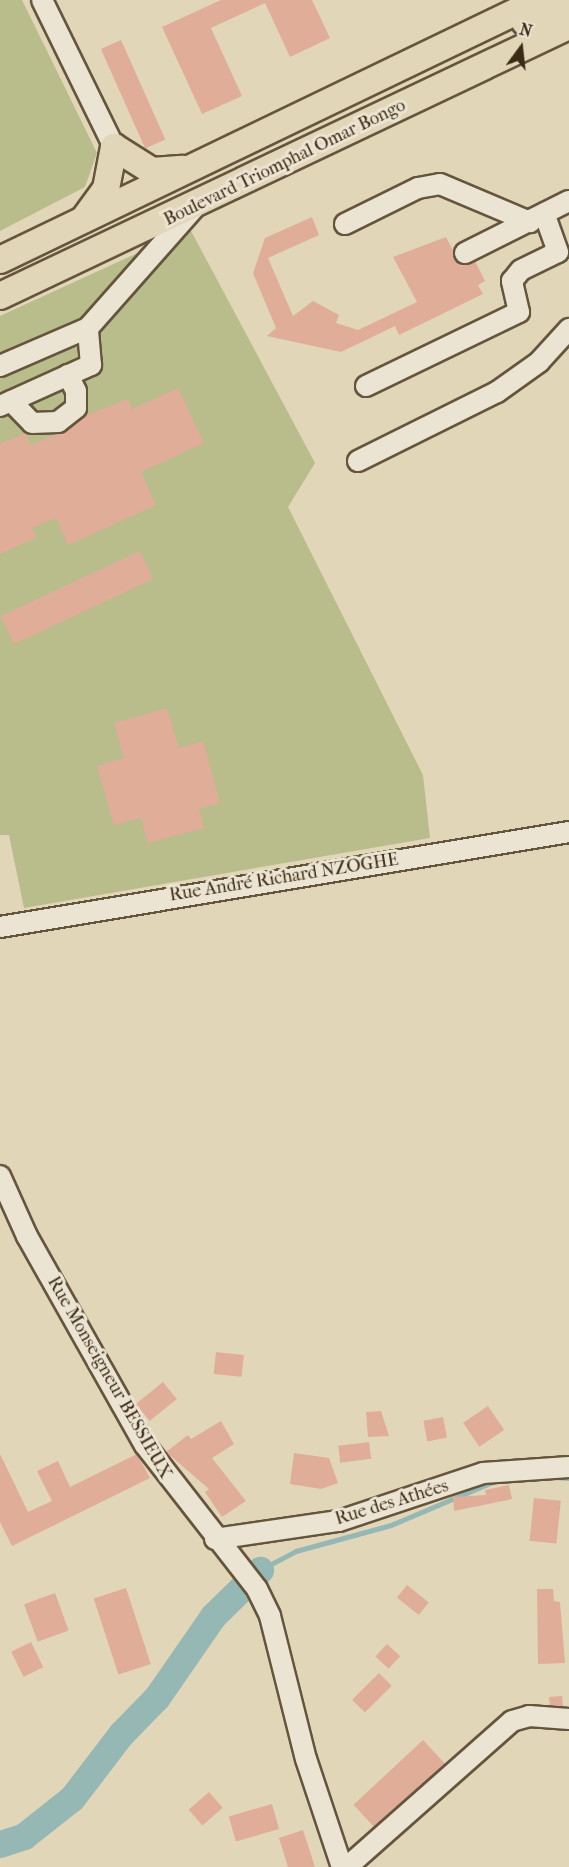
<!DOCTYPE html>
<html>
<head>
<meta charset="utf-8">
<style>
  body { margin:0 }
  #map { position:relative; width:569px; height:1867px; overflow:hidden; background:#e2d6b9; font-family:"IM FELL French Canon",serif }
  div>[style] { position:absolute }
  [style*='--x'] { left:calc(var(--x)*1px); top:calc(var(--y)*1px); width:calc(var(--w)*1px); rotate:calc(var(--a)*1deg) }
  .green>* { inset:0; background:#b9bc8b }
  .stream>* { height:4.5px; margin:-2.25px; padding:0 2.25px; transform-origin:2.25px; border-radius:2.25px; background:#95b8b4 }
  .river>* { height:27px; margin:-13.5px; padding:0 13.5px; transform-origin:13.5px; border-radius:13.5px; background:#95b8b4 }
  .building>* { inset:0; background:#e0ad99; transform-origin:0 0 }
  .roads { filter:drop-shadow(2px 0 #65553d) drop-shadow(-2px 0 #65553d) drop-shadow(0 2px #65553d) drop-shadow(0 -2px #65553d) }
  .minor>* { height:20px; margin:-10px; padding:0 10px; transform-origin:10px; border-radius:10px; background:#ece4d2 }
  .major>* { height:26px; margin:-13px; padding:0 13px; transform-origin:13px; border-radius:13px; background:#e2d6b9 }
  span { translate:-50% -50%; white-space:nowrap; text-align:center; line-height:1.15; -webkit-text-stroke:6px #ece4d2; paint-order:stroke }
  .street-label { font-size:18px; color:#3b2a14 }
  .north { position:absolute; left:491px; top:18px; width:60px; height:60px; -webkit-text-stroke:4px #ece4d2; paint-order:stroke; rotate:15deg; font-size:16px; font-weight:700; line-height:24px; text-align:center; color:#3b2a14 }
  .north::after { content:''; display:block; margin:auto; width:21px; height:27px; background:#3b2a14; clip-path:polygon(50% 0,100% 100%,50% 72%,0 100%) }
</style>
</head>
<body>
<div id="map">
  <div class="green">
    <i style="clip-path:polygon(0 0,22px 0,97px 153px,85px 187px,0 231px)"></i>
    <i style="clip-path:polygon(190px 229px,315px 463px,288px 507px,423px 775px,430px 838px,24px 908px,9px 835px,0 835px,0 316px)"></i>
  </div>
  <div class="stream">
    <i style="--x:554;--y:1477;--w:15;--a:4"></i>
    <i style="--x:260;--y:1570;--w:41;--a:-27.8"></i>
    <i style="--x:296;--y:1551;--w:98;--a:-15.3"></i>
    <i style="--x:391;--y:1525;--w:113;--a:-22.9"></i>
  </div>
  <div class="river">
    <i style="--x:0;--y:1844;--w:25;--a:-18"></i>
    <i style="--x:24;--y:1836;--w:61;--a:-38.4"></i>
    <i style="--x:72;--y:1798;--w:81;--a:-52.6"></i>
    <i style="--x:121;--y:1734;--w:52;--a:-45.8"></i>
    <i style="--x:157;--y:1697;--w:98;--a:-55.3"></i>
    <i style="--x:213;--y:1616;--w:66;--a:-44.4"></i>
  </div>
  <div class="building">
    <i style="clip-path:polygon(221px 0,312px 0,330px 38px,290px 57px,265px 3px,211px 28px,242px 96px,202px 114px,162px 27px)"></i>
    <i style="left:121px;top:40px;width:109px;height:22px;rotate:66deg"></i>
    <i style="clip-path:polygon(312px 217px,319px 235px,268px 258px,293px 316px,313px 301px,339px 315px,336px 323px,358px 330px,417px 302px,393px 257px,446px 237px,461px 266px,475px 261px,485px 281px,478px 285px,483px 294px,399px 335px,395px 326px,341px 352px,267px 336px,276px 328px,253px 273px,265px 238px)"></i>
    <i style="clip-path:polygon(178px 388px,204px 443px,141px 472px,156px 505px,68px 545px,56px 518px,32px 528px,37px 537px,0 554px,0 444px,25px 433px,31px 445px,65px 431px,86px 415px,128px 399px,132px 409px)"></i>
    <i style="left:140px;top:551px;width:31px;height:154px;rotate:65deg"></i>
    <i style="clip-path:polygon(167px 708px,179px 748px,203px 741px,220px 803px,199px 809px,204px 828px,148px 843px,141px 818px,114px 825px,97px 766px,124px 758px,114px 723px)"></i>
    <i style="left:216px;top:1352px;width:28px;height:22px;rotate:6deg"></i>
    <i style="left:163px;top:1382px;width:22px;height:35px;rotate:51deg"></i>
    <i style="left:488px;top:1406px;width:29px;height:30px;rotate:56deg"></i>
    <i style="clip-path:polygon(381px 1411px,389px 1436px,368px 1437px,366px 1412px)"></i>
    <i style="left:443px;top:1417px;width:21px;height:20px;rotate:79deg"></i>
    <i style="clip-path:polygon(221px 1421px,234px 1444px,212px 1458px,246px 1501px,222px 1517px,205px 1492px,209px 1489px,166px 1452px,188px 1435px,191px 1439px)"></i>
    <i style="left:369px;top:1442px;width:17px;height:31px;rotate:83deg"></i>
    <i style="clip-path:polygon(294px 1453px,329px 1458px,338px 1483px,321px 1489px,290px 1484px)"></i>
    <i style="clip-path:polygon(0 1454px,28px 1512px,52px 1501px,37px 1471px,58px 1461px,70px 1487px,137px 1454px,150px 1478px,12px 1546px,0 1522px)"></i>
    <i style="clip-path:polygon(509px 1485px,512px 1499px,454px 1511px,453px 1497px,486px 1495px,485px 1490px)"></i>
    <i style="left:534px;top:1498px;width:27px;height:43px;rotate:6deg"></i>
    <i style="left:407px;top:1585px;width:28px;height:16px;rotate:39deg"></i>
    <i style="left:126px;top:1588px;width:80px;height:34px;rotate:72deg"></i>
    <i style="clip-path:polygon(537px 1589px,553px 1589px,554px 1601px,560px 1602px,565px 1663px,538px 1664px)"></i>
    <i style="left:55px;top:1593px;width:40px;height:33px;rotate:70deg"></i>
    <i style="left:31px;top:1642px;width:28px;height:22px;rotate:64deg"></i>
    <i style="left:387px;top:1644px;width:18px;height:17px;rotate:43deg"></i>
    <i style="left:379px;top:1673px;width:18px;height:38px;rotate:45deg"></i>
    <i style="clip-path:polygon(562px 1696px,563px 1707px,550px 1706px,549px 1697px)"></i>
    <i style="left:423px;top:1740px;width:33px;height:95px;rotate:47deg"></i>
    <i style="left:209px;top:1792px;width:21px;height:27px;rotate:49deg"></i>
    <i style="left:272px;top:1804px;width:26px;height:45px;rotate:74deg"></i>
    <i style="clip-path:polygon(303px 1830px,315px 1867px,288px 1867px,279px 1838px)"></i>
  </div>
  <div class="roads">
    <div class="minor">
      <i style="--x:42;--y:0;--w:164;--a:63.9"></i>
      <i style="--x:345;--y:224;--w:81;--a:-26.3"></i>
      <i style="--x:418;--y:188;--w:22;--a:-10"></i>
      <i style="--x:440;--y:184;--w:98;--a:22.9"></i>
      <i style="--x:465;--y:253;--w:116;--a:-26.6"></i>
      <i style="--x:0;--y:366;--w:96;--a:-23.4"></i>
      <i style="--x:88;--y:328;--w:160;--a:-48.5"></i>
      <i style="--x:366;--y:386;--w:170;--a:-25.8"></i>
      <i style="--x:519;--y:312;--w:32;--a:-103"></i>
      <i style="--x:512;--y:281;--w:14;--a:-51"></i>
      <i style="--x:521;--y:270;--w:41;--a:-25.9"></i>
      <i style="--x:558;--y:252;--w:41;--a:-109.7"></i>
      <i style="--x:11;--y:401;--w:30;--a:46"></i>
      <i style="--x:32;--y:423;--w:26;--a:-2"></i>
      <i style="--x:58;--y:422;--w:23;--a:-38"></i>
      <i style="--x:76;--y:408;--w:17;--a:-90"></i>
      <i style="--x:76;--y:391;--w:18;--a:-117"></i>
      <i style="--x:0;--y:406;--w:100;--a:-24.3"></i>
      <i style="--x:91;--y:365;--w:37;--a:-95"></i>
      <i style="--x:358;--y:461;--w:155;--a:-26.4"></i>
      <i style="--x:497;--y:392;--w:52;--a:-35.5"></i>
      <i style="--x:539;--y:362;--w:45;--a:-47.7"></i>
      <i style="--x:0;--y:927;--w:577;--a:-9.48"></i>
      <i style="--x:0;--y:1176;--w:66;--a:65.8"></i>
      <i style="--x:27;--y:1236;--w:240;--a:60.6"></i>
      <i style="--x:145;--y:1445;--w:182;--a:52.1"></i>
      <i style="--x:257;--y:1589;--w:30;--a:64"></i>
      <i style="--x:270;--y:1616;--w:147;--a:75.9"></i>
      <i style="--x:306;--y:1759;--w:114;--a:71.6"></i>
      <i style="--x:215;--y:1539;--w:125;--a:-8.3"></i>
      <i style="--x:339;--y:1521;--w:152;--a:-18.4"></i>
      <i style="--x:483;--y:1473;--w:86;--a:-4"></i>
      <i style="--x:347;--y:1867;--w:220;--a:-41.5"></i>
      <i style="--x:512;--y:1721;--w:18;--a:-16"></i>
      <i style="--x:529;--y:1716;--w:40;--a:4.3"></i>
    </div>
    <div class="major">
      <i style="--x:525;--y:22;--w:48;--a:-22.2"></i>
      <i style="--x:114;--y:147;--w:45;--a:32.3"></i>
      <i style="--x:152;--y:171;--w:31;--a:-4"></i>
      <i style="--x:84;--y:219;--w:37;--a:-54"></i>
      <i style="--x:106;--y:189;--w:43;--a:-79.2"></i>
      <i style="--x:0;--y:260;--w:599;--a:-25.71"></i>
      <i style="--x:0;--y:296;--w:630;--a:-25.39"></i>
    </div>
  </div>
  <div class="street-label">
    <span style="left:285px;top:163px;rotate:-26deg">Boulevard Triomphal Omar Bongo</span>
    <span style="left:284px;top:878px;rotate:-9deg">Rue André Richard NZOGHE</span>
    <span style="left:109px;top:1378px;rotate:60deg">Rue Monseigneur BESSIEUX</span>
    <span style="left:392px;top:1503px;rotate:-17deg">Rue des Athées</span>
  </div>
  <div class="north">N</div>
</div>
</body>
</html>
